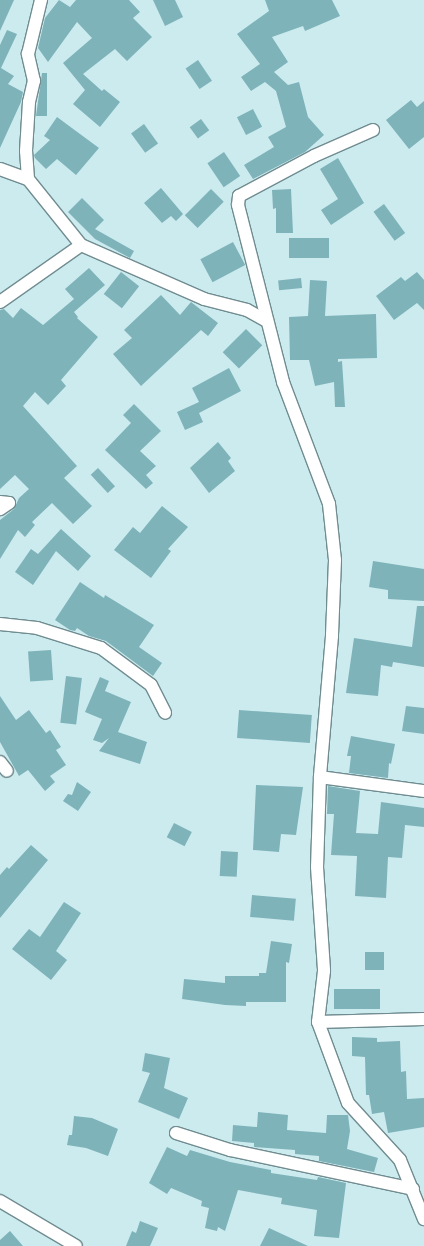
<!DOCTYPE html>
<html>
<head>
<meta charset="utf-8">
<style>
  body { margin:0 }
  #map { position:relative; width:424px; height:1246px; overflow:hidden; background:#ccebef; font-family:"PT Sans Narrow",sans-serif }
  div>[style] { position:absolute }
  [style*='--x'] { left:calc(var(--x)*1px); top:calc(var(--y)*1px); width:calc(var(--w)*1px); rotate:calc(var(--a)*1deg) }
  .building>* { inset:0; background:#7eb3ba; transform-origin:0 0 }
  .roads { filter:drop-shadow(1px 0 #708c90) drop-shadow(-1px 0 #708c90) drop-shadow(0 1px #708c90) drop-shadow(0 -1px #708c90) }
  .street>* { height:12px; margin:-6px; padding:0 6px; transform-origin:6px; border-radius:6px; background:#fff }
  span { translate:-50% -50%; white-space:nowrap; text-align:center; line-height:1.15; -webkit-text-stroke:4.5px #fff; paint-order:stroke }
</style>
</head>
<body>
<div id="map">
  <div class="building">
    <i style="clip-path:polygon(0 0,14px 0,0 31px)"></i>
    <i style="clip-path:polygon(59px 0,70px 7px,76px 0,129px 0,140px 12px,133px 18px,152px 37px,127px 61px,115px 49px,83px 74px,102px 91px,104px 89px,120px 102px,100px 127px,73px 104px,85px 90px,63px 63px,92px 38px,77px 22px,48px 62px,38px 48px,45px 18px)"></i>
    <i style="clip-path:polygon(153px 0,175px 0,183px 17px,165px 26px)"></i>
    <i style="clip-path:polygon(265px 0,332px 0,340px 16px,305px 31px,303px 26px,272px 37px,288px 62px,274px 72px,288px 85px,299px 82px,308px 117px,324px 135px,305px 152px,253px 179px,244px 165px,274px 147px,268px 137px,286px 127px,276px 91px,265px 82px,251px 91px,241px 77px,260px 64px,237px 34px,269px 11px)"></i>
    <i style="clip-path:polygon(7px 30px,17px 34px,1px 68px,14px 76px,8px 84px,23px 92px,21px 102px,0 148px,0 45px)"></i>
    <i style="left:198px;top:60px;width:25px;height:15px;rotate:56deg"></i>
    <i style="clip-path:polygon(42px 73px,47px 73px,47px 116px,36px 116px)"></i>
    <i style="clip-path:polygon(411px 100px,417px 107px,424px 101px,424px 137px,409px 149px,386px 120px)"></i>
    <i style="left:253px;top:109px;width:20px;height:18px;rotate:63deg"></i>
    <i style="clip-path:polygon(57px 117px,99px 148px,76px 175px,57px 159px,46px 169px,35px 158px,34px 155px,50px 140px,44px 136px)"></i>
    <i style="left:201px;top:119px;width:14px;height:14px;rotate:54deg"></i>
    <i style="left:144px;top:124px;width:24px;height:16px;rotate:54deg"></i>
    <i style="left:224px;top:152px;width:29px;height:20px;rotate:56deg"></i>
    <i style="clip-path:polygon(338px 158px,364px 203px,331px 225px,321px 210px,338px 199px,320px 169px)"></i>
    <i style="clip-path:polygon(161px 188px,183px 214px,176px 221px,171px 216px,162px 223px,144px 203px)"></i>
    <i style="left:211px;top:189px;width:18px;height:37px;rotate:45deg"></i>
    <i style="clip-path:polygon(291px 189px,293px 233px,276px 233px,276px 208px,273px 209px,272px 190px)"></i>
    <i style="clip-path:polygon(82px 198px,104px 220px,95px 229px,134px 251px,130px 258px,95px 239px,68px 212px)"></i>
    <i style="left:384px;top:204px;width:36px;height:13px;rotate:54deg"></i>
    <i style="left:329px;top:238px;width:20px;height:40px;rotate:90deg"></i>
    <i style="left:233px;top:242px;width:26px;height:37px;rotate:62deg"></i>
    <i style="clip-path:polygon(89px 268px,105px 285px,74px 312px,78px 317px,77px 318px,98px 337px,61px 380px,66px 386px,48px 405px,35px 392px,23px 406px,77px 466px,64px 478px,92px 506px,73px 524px,52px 503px,32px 522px,35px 525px,25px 537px,18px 530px,0 559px,0 520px,14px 509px,19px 498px,29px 489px,15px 475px,0 489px,0 310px,4px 309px,13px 318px,21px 308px,43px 325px,74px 299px,65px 289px)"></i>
    <i style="left:121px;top:272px;width:23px;height:28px;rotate:38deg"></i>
    <i style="clip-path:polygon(417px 272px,424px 280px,424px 310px,417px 303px,394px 320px,376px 296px,401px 277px,405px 281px)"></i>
    <i style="left:301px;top:278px;width:10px;height:23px;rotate:84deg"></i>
    <i style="clip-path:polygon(310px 280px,327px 281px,325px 316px,376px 314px,377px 358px,338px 359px,338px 362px,342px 361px,345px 407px,335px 407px,334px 382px,315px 386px,309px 360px,290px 360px,289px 317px,308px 316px)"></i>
    <i style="clip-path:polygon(161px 295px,180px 315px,191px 302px,218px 323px,208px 336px,201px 330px,141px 386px,113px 354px,132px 338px,124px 330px)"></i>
    <i style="left:246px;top:329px;width:23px;height:33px;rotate:45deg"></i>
    <i style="clip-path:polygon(229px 368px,241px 391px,199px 413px,203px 422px,185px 430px,177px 412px,199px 402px,192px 388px)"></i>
    <i style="clip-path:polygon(134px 404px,161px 431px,140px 451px,156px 466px,146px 475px,153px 483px,146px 489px,105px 450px,131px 423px,123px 415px)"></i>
    <i style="clip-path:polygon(218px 442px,231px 458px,228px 461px,235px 471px,209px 493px,190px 468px)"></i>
    <i style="left:98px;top:468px;width:25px;height:10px;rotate:47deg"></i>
    <i style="clip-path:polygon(162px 506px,188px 527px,168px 549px,171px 551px,151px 578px,114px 550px,133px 527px,140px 533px)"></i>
    <i style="clip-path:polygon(61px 529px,91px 556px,78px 571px,56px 551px,33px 585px,15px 572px,31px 549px,38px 554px)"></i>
    <i style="clip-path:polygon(373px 561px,424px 569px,424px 601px,388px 599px,388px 590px,369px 587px)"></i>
    <i style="clip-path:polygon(80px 582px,104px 598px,105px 595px,154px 625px,139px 647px,162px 663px,153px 676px,106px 641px,89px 636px,77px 628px,75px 631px,70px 630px,55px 620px)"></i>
    <i style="clip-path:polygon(417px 606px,424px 606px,424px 667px,393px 662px,392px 667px,381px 665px,378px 696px,346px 693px,354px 638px,412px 647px)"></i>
    <i style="left:51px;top:650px;width:30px;height:23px;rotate:86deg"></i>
    <i style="left:66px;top:676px;width:16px;height:47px;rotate:7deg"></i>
    <i style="clip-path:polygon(100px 677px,109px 681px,105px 691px,131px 702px,118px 732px,147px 742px,140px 764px,99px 751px,109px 738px,102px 743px,93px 740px,102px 719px,85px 712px)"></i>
    <i style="clip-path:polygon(0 696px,16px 720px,29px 710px,46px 733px,50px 730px,61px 747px,56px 750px,66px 765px,50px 776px,55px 782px,45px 791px,28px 770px,19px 776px,0 742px)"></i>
    <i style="clip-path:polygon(406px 706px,424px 708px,424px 734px,402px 731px)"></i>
    <i style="left:239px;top:710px;width:73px;height:28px;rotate:4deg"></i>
    <i style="clip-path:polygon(351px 736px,395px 744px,391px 764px,389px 763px,388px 778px,349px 773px,351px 756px,347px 756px)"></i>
    <i style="clip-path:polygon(77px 782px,91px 792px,78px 811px,63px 801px,68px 794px,72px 795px)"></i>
    <i style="clip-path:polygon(256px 785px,303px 787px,296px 835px,281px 834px,279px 852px,253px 850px)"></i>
    <i style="clip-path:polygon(328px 786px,360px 791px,356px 833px,378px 834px,381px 802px,424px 808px,424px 827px,405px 825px,402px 858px,388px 857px,386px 898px,355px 896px,357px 856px,331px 855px,334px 814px,327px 814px)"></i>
    <i style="left:174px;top:823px;width:20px;height:16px;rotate:27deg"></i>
    <i style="clip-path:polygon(31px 845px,48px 860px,0 918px,0 875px,7px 867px,9px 869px)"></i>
    <i style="left:221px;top:851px;width:17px;height:25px;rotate:3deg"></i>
    <i style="left:252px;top:895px;width:44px;height:22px;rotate:5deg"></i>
    <i style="clip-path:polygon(64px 902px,81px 913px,56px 951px,67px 960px,51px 980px,12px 949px,29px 929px,40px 937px)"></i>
    <i style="clip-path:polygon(271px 941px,292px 944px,289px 963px,286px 962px,286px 1002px,246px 1002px,246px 1006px,225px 1005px,182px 999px,184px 979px,225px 983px,225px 976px,259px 976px,259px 973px,266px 973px)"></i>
    <i style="left:365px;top:952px;width:19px;height:18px"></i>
    <i style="left:380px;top:989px;width:20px;height:46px;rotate:90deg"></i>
    <i style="clip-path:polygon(352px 1037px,377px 1038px,377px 1042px,400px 1041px,401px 1072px,406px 1071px,407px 1099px,424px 1098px,424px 1127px,388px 1133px,384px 1112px,372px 1114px,369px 1095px,366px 1095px,365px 1057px,352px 1056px)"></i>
    <i style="clip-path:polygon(145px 1053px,170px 1058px,164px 1088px,188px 1098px,179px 1119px,138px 1102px,150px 1073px,142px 1071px)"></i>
    <i style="clip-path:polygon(258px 1112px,288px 1115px,287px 1130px,326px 1133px,327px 1115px,348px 1115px,350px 1131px,347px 1149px,378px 1158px,374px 1172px,319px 1161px,319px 1156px,295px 1154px,295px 1150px,254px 1147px,254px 1143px,232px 1141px,233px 1125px,257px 1127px)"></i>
    <i style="clip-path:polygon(74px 1116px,92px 1118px,118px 1129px,108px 1156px,86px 1148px,67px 1145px,69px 1135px,72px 1135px)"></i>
    <i style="clip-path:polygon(167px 1147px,187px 1156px,190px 1150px,230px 1162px,271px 1170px,271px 1173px,317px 1180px,318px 1177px,346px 1183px,339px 1238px,314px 1236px,317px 1210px,281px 1204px,282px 1198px,238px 1190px,225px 1231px,218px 1227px,217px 1231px,205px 1228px,209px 1208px,201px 1206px,202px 1201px,171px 1188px,167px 1194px,149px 1183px)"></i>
    <i style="clip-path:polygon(140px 1221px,158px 1228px,150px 1246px,126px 1246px,132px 1231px,136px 1233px)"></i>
    <i style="clip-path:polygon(269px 1228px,308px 1246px,260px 1246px)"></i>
    <i style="clip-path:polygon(10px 1231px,23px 1246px,0 1246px,0 1240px)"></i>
  </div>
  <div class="roads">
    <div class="street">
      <i style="--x:373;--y:130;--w:64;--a:156.2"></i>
      <i style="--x:314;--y:156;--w:85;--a:151.9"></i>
      <i style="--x:239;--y:196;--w:9;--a:96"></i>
      <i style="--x:238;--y:205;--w:183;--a:75.7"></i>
      <i style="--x:283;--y:382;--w:130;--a:69.3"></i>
      <i style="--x:329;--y:504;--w:56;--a:83.9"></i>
      <i style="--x:335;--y:560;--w:76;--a:92.3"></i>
      <i style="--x:332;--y:636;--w:142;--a:94.9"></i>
      <i style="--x:320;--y:777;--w:90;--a:91.9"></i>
      <i style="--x:317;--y:867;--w:104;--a:86.1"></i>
      <i style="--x:324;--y:971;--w:51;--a:96.7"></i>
      <i style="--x:318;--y:1022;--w:86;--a:69.7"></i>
      <i style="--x:348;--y:1103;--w:77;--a:47.6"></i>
      <i style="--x:400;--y:1160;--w:64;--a:67.9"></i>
      <i style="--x:0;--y:169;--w:30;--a:20"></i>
      <i style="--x:28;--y:179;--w:85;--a:51.2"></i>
      <i style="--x:81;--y:245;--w:134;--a:23.7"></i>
      <i style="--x:204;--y:299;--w:44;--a:14.3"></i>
      <i style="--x:247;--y:310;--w:21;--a:29"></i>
      <i style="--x:28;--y:179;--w:28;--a:-94"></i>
      <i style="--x:26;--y:151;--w:49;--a:-86.5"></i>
      <i style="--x:29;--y:102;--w:22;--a:-77"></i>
      <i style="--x:34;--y:81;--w:28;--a:-103"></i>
      <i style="--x:28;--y:54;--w:56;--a:-76.5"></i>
      <i style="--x:0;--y:302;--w:99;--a:-35.1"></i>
      <i style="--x:0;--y:502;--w:9;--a:6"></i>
      <i style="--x:9;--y:503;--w:11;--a:146"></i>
      <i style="--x:0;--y:624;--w:37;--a:6"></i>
      <i style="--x:37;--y:628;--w:67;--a:17.4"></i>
      <i style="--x:101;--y:648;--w:62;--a:36.5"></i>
      <i style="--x:151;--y:685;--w:31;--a:63"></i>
      <i style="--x:0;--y:762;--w:11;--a:52"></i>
      <i style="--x:320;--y:777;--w:105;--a:7.7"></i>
      <i style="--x:318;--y:1022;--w:106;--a:-1.6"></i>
      <i style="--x:176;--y:1133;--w:57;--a:17.5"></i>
      <i style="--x:230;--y:1150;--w:187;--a:12"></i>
      <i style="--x:0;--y:1201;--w:88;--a:30.6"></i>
    </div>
  </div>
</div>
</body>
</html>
